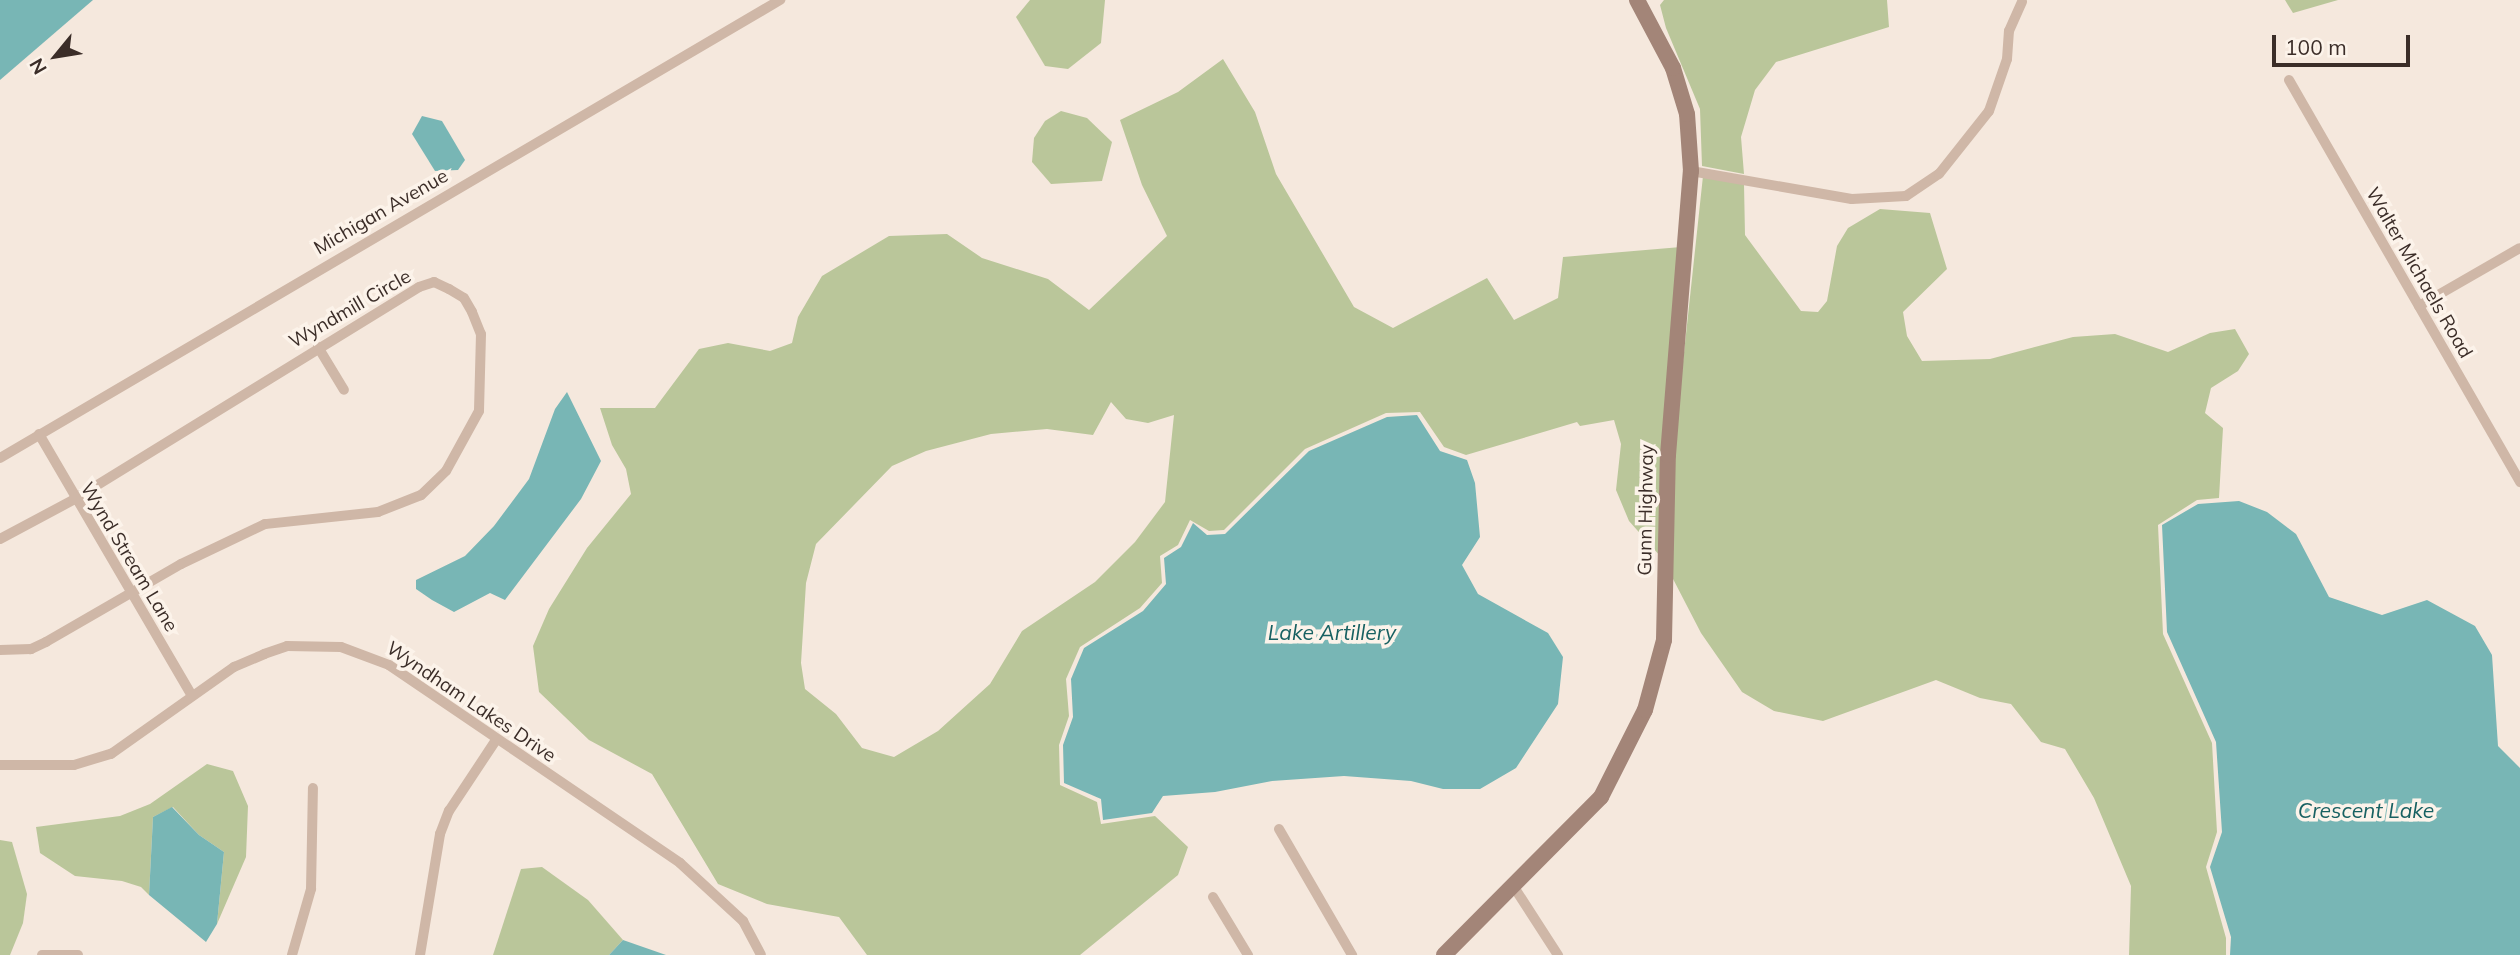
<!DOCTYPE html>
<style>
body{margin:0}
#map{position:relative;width:2520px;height:955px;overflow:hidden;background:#f5e8dd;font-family:Mulish,sans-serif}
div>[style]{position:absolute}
.green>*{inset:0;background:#bac69a}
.water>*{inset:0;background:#78b6b5}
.minor>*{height:10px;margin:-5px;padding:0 5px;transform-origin:5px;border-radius:5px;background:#cfb7a7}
.secondary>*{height:16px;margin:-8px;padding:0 8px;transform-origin:8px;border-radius:8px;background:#a38578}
span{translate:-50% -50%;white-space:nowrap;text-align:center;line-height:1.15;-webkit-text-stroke:7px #fcf3ea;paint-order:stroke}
.street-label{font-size:19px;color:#3b2d28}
.water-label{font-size:21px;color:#186162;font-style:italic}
.north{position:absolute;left:21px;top:21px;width:70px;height:70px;-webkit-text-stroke:5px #fcf3ea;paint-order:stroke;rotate:240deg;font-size:19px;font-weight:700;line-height:28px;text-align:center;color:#3b2d28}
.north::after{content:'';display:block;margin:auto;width:24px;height:32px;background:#3b2d28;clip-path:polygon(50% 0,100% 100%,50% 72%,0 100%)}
.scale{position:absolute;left:2272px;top:35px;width:138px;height:32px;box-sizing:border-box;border:4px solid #3b2d28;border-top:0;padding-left:9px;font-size:21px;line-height:24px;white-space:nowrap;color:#3b2d28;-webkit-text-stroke:5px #fcf3ea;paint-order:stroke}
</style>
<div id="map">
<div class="green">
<i style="clip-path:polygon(1030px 0,1105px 0,1101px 43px,1068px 69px,1045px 66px,1016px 17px)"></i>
<i style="clip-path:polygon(1664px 0,1887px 0,1889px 27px,1776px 62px,1755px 90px,1741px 137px,1744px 174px,1702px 166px,1700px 109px,1666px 28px,1660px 5px)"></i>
<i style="clip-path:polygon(2285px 0,2338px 0,2293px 13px)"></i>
<i style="clip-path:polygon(evenodd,1223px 59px,1255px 112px,1276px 174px,1354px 307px,1393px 328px,1487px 278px,1514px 320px,1558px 298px,1563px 257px,1681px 247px,1661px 557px,1629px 521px,1616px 490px,1621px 444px,1614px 420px,1580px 426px,1577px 422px,1466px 455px,1444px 447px,1420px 412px,1386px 413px,1305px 449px,1224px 530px,1209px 531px,1190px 520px,1178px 545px,1160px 556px,1162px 583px,1140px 608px,1080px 647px,1066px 679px,1069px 716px,1059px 745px,1060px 785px,1097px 802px,1101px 824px,1155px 816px,1188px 847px,1178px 875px,1080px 955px,867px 955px,839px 917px,767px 904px,718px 884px,652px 774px,589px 740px,539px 692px,533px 646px,549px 609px,587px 548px,631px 494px,626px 469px,612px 445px,600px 408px,655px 408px,699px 349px,728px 343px,770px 351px,792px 343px,798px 317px,822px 276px,889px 236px,947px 234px,982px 258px,1048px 279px,1089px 310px,1167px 236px,1142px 185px,1120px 120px,1178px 92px,1223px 59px,1111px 402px,1126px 419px,1148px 423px,1174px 415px,1165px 502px,1135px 542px,1095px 582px,1022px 631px,990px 684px,938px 731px,894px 757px,862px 748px,836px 714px,805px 689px,801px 663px,806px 583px,816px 544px,892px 466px,926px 451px,991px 434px,1047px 429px,1093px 435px,1111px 402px)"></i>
<i style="clip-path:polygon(1061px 111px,1087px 118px,1112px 142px,1102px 181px,1051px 184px,1032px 162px,1034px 138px,1045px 121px)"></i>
<i style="clip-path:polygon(1703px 176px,1744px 184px,1745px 235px,1801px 311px,1818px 312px,1827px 301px,1837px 246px,1848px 228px,1880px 209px,1930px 213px,1947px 269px,1903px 312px,1907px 336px,1922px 361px,1990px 359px,2073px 337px,2115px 334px,2168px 352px,2210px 333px,2235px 329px,2249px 354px,2238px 371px,2211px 388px,2205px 413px,2223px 428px,2219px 498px,2197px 500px,2158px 525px,2163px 634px,2212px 743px,2217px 832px,2206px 867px,2226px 938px,2226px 955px,2129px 955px,2131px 886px,2094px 798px,2065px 749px,2041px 742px,2011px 704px,1980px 698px,1936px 680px,1823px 721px,1774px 711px,1742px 692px,1701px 633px,1671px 575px,1673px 455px)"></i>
<i style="clip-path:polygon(207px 764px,233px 771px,248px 806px,246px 857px,217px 924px,224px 852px,199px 835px,173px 807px,153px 817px,149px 895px,141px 887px,122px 881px,75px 876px,40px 853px,36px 827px,120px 816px,150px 804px)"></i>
<i style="clip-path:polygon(0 840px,12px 842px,27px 894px,23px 923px,10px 955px,0 955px)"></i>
<i style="clip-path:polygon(542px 867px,588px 900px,623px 940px,609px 955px,493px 955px,521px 869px)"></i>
</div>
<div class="water">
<i style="clip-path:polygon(0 0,93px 0,0 80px)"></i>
<i style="clip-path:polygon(422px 116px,442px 121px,465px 160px,458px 170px,435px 171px,412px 134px)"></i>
<i style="clip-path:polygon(567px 392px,601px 461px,581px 499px,505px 600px,490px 593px,454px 612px,432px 600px,416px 589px,416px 580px,465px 556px,494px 526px,529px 479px,555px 409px)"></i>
<i style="clip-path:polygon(1417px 415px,1440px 451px,1467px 460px,1475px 483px,1480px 537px,1462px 565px,1478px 594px,1548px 633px,1563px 657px,1558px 704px,1516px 768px,1480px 789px,1443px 789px,1411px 781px,1344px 776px,1272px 781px,1215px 792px,1163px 796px,1152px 813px,1103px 820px,1101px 799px,1064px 783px,1063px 745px,1073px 717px,1071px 679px,1084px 648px,1143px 611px,1166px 584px,1164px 558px,1181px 547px,1193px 523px,1207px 535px,1225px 534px,1309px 451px,1387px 417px)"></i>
<i style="clip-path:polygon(2239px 501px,2267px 512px,2296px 534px,2329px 597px,2382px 615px,2427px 600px,2475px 626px,2492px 655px,2498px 746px,2520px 768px,2520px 955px,2230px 955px,2231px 937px,2210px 867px,2222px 832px,2216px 742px,2167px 632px,2162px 525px,2198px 504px)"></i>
<i style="clip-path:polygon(172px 807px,199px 835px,224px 852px,217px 924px,206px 942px,149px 895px,153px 817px)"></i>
<i style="clip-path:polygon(623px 940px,666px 955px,609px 955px)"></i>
</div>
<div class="minor">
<i style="left:2289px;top:80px;width:464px;rotate:60.1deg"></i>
<i style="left:1691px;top:171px;width:163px;rotate:9.9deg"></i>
<i style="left:1852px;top:199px;width:54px;rotate:-3.2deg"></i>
<i style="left:1906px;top:196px;width:40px;rotate:-34deg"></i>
<i style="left:1939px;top:174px;width:80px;rotate:-51.6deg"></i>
<i style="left:1989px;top:111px;width:55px;rotate:-70.9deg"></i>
<i style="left:2007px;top:59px;width:28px;rotate:-86deg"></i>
<i style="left:2009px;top:31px;width:32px;rotate:-66deg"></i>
<i style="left:2419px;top:306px;width:116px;rotate:-29.9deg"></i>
<i style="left:318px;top:347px;width:50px;rotate:58.8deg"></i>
<i style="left:39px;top:434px;width:303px;rotate:59.7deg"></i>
<i style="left:0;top:458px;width:905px;rotate:-30.42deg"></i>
<i style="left:0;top:539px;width:83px;rotate:-28.1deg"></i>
<i style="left:73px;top:500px;width:406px;rotate:-31.6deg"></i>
<i style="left:419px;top:287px;width:16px;rotate:-18deg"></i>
<i style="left:434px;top:282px;width:17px;rotate:25deg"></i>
<i style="left:449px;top:289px;width:17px;rotate:31deg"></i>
<i style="left:464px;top:298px;width:16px;rotate:60deg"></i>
<i style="left:472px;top:312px;width:24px;rotate:68deg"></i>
<i style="left:481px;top:334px;width:77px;rotate:91.5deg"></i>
<i style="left:479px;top:411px;width:68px;rotate:118.8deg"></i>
<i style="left:446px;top:471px;width:35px;rotate:136deg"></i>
<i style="left:421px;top:495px;width:46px;rotate:158.4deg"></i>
<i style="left:378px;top:512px;width:114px;rotate:173.9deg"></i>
<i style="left:265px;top:524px;width:93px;rotate:154.5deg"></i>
<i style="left:181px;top:564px;width:156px;rotate:150deg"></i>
<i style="left:46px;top:642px;width:17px;rotate:155deg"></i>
<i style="left:31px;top:649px;width:31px;rotate:178deg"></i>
<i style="left:0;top:765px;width:74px"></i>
<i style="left:74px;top:765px;width:39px;rotate:-17deg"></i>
<i style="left:111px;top:754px;width:151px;rotate:-35.3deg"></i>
<i style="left:234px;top:667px;width:33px;rotate:-23deg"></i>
<i style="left:264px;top:654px;width:24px;rotate:-19deg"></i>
<i style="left:287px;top:646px;width:54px;rotate:1.1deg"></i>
<i style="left:341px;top:647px;width:51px;rotate:20.6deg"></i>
<i style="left:389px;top:665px;width:352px;rotate:34.2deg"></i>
<i style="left:680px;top:863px;width:86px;rotate:42.6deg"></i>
<i style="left:743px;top:921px;width:38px;rotate:62deg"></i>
<i style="left:1279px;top:829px;width:146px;rotate:59.9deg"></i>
<i style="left:1512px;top:884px;width:85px;rotate:57.1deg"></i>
<i style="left:1213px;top:897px;width:68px;rotate:58.9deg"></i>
<i style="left:42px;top:955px;width:36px"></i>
<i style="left:292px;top:955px;width:69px;rotate:-73.9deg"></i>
<i style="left:311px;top:889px;width:101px;rotate:-88.9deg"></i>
<i style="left:420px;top:955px;width:123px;rotate:-80.6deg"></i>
<i style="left:440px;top:834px;width:25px;rotate:-69deg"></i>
<i style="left:449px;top:811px;width:85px;rotate:-56.5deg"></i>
</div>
<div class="secondary">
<i style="left:1444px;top:955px;width:223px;rotate:-45.2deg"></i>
<i style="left:1601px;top:797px;width:97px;rotate:-63.2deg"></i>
<i style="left:1645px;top:710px;width:73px;rotate:-74.8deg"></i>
<i style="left:1664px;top:640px;width:185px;rotate:-88.8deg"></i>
<i style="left:1668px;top:455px;width:285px;rotate:-85.4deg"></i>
<i style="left:1691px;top:171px;width:57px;rotate:-94deg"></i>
<i style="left:1687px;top:114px;width:48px;rotate:-106.9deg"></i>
<i style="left:1673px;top:68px;width:77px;rotate:-117.9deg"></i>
</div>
<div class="street-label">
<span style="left:381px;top:212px;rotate:-30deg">Michigan Avenue</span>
<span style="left:2419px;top:273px;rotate:60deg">Walter Michaels Road</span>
<span style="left:350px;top:309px;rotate:-30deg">Wyndmill Circle</span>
<span style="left:1646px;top:510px;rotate:-89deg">Gunn Highway</span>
<span style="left:129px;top:557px;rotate:59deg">Wynd Stream Lane</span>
<span style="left:471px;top:702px;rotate:34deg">Wyndham Lakes Drive</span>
</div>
<div class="water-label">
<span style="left:1332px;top:632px">Lake Artillery</span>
<span style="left:2366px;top:810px">Crescent Lake</span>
</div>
<div class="north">N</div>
<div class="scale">100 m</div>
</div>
